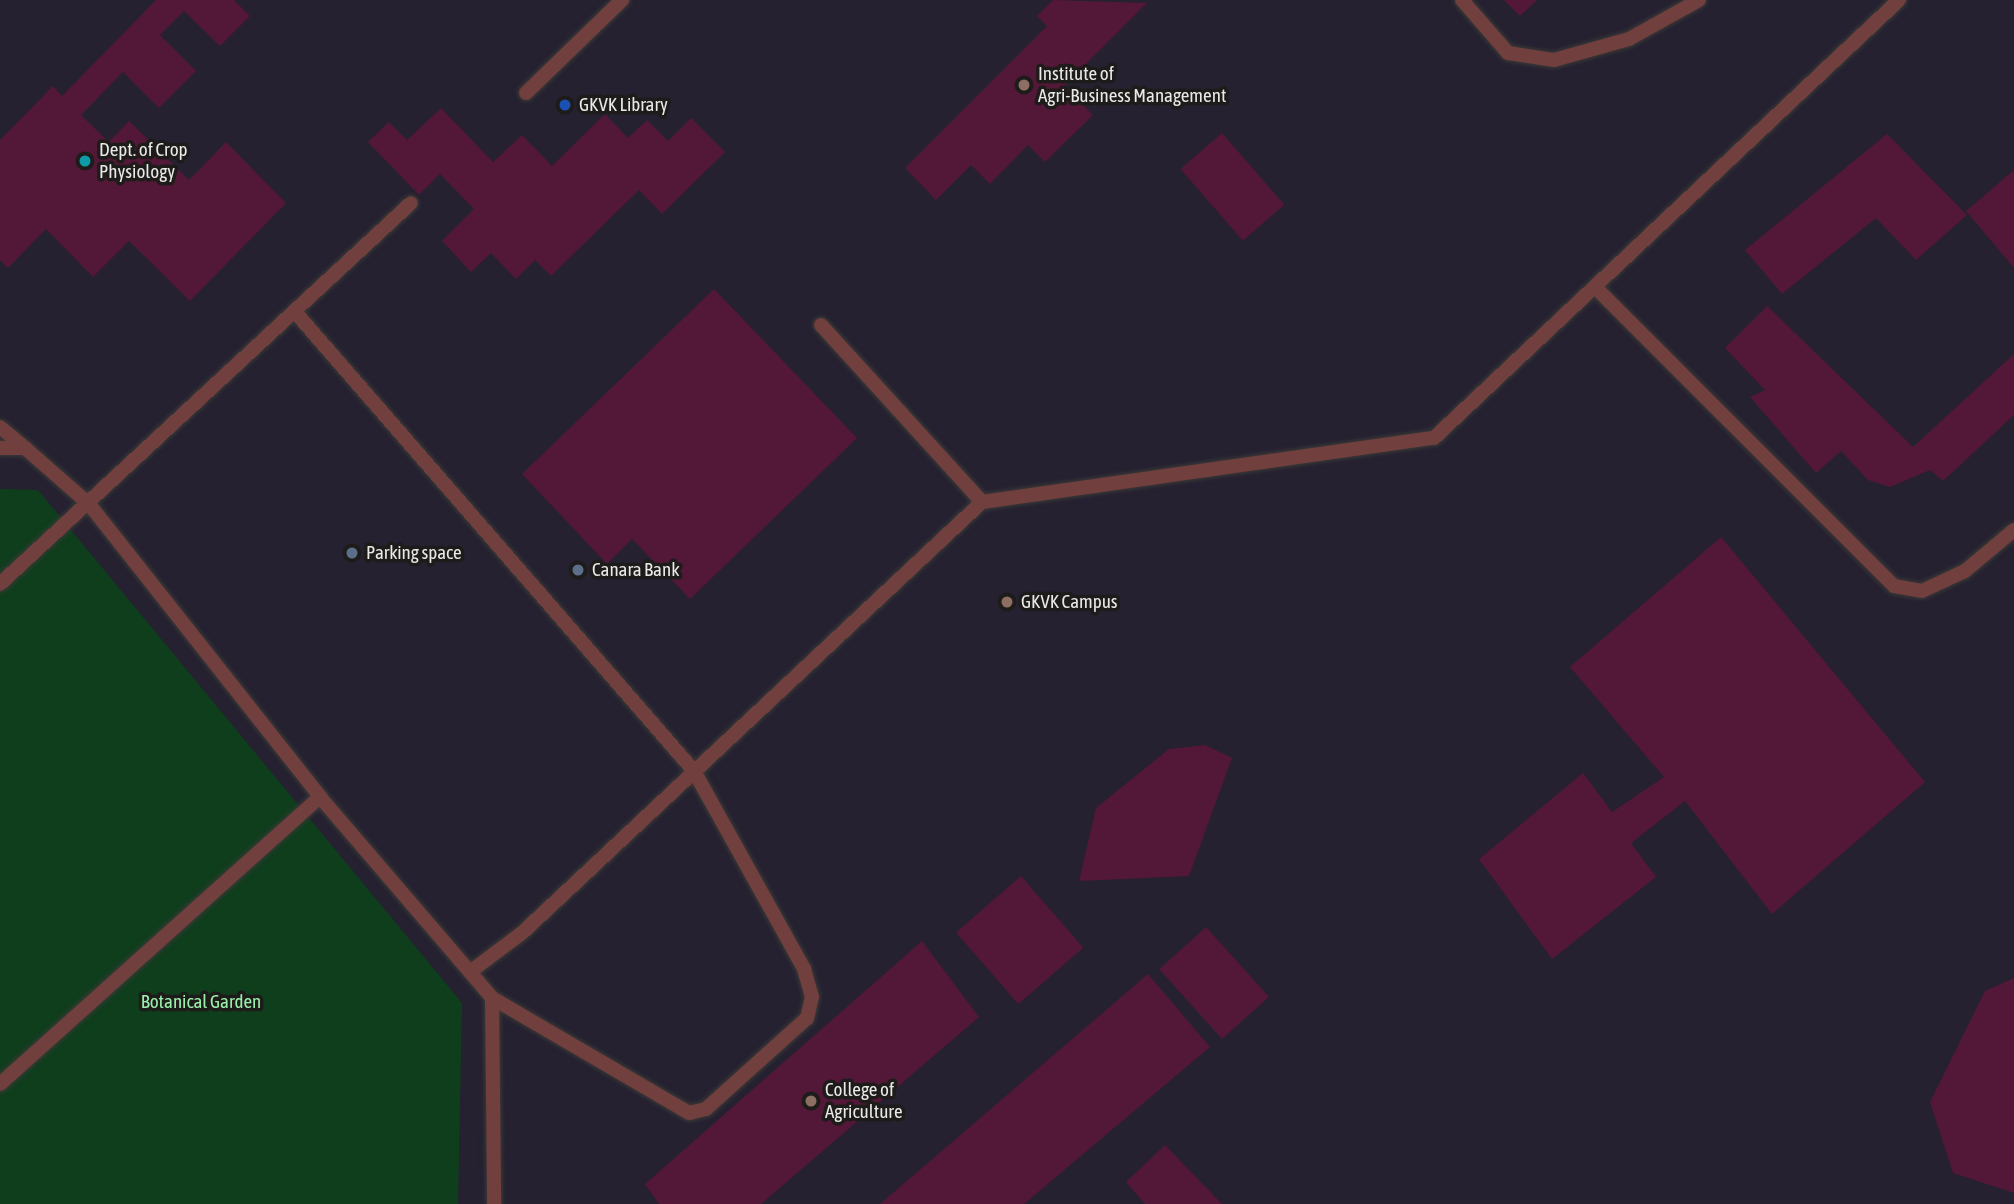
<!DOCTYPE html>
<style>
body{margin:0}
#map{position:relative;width:2014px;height:1204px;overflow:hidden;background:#1e1c1a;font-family:"Asap Condensed",sans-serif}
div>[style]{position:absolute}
.education>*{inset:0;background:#252131;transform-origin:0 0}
.green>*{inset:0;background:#0f3e1d}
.building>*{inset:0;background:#531737;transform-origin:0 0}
.roads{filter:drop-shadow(0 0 2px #3b3937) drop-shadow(0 0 2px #3b3937)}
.service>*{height:14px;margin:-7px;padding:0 7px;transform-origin:7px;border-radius:7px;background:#713f3d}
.dots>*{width:19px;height:19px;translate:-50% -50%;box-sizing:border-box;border:4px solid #1e1c1a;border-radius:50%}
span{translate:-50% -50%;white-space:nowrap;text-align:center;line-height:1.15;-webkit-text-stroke:7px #1e1c1a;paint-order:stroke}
.poi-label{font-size:19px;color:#eae9e7}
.left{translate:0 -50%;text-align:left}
.park-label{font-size:19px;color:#9af0ab}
</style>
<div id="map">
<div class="education">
<i style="left:0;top:0;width:2014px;height:1204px"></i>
</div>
<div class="green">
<i style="clip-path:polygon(0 489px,38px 490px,462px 1003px,458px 1204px,0 1204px)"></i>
</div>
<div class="building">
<i style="clip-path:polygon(156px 0,234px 0,250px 16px,220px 46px,184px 11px,160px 35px,196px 71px,159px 108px,123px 72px,81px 115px,109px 142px,129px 121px,189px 180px,226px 142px,286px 203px,190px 301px,129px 241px,93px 277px,46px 229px,8px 268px,0 260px,0 140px,53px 86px,62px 96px)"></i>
<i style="clip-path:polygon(1053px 0,1147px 3px,1064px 86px,1093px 115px,1045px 162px,1028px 145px,990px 184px,971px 165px,936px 200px,905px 168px,1047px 26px,1037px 16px)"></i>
<i style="clip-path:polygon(1504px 0,1537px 0,1520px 16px)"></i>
<i style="clip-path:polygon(441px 108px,493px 162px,522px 135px,552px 166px,605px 114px,628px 138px,647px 120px,668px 141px,691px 118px,725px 152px,662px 214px,639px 190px,551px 276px,535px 260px,516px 279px,491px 253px,471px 272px,442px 241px,474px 209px,440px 174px,419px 195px,368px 142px,389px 122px,407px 140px)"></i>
<i style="left:1222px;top:133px;width:95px;height:55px;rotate:49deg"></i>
<i style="clip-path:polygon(1887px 134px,1967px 215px,1916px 260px,1876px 218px,1782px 294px,1745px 250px)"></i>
<i style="clip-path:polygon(2014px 170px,2014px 268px,1966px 211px)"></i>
<i style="clip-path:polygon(714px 289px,857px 438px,690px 599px,632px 539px,607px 564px,522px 474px)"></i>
<i style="clip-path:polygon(1767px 306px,1913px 447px,2014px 354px,2014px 415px,1943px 481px,1930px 470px,1890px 487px,1868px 480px,1841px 451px,1816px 473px,1750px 397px,1765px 390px,1725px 348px)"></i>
<i style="clip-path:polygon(1721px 537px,1925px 782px,1772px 914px,1685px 801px,1631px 843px,1656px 877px,1552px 959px,1479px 859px,1583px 773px,1612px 812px,1664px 777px,1570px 667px)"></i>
<i style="clip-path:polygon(1205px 745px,1232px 758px,1189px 876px,1079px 881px,1096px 808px,1169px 749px)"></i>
<i style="left:1021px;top:876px;width:95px;height:86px;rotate:49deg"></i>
<i style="left:1206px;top:927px;width:94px;height:63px;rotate:48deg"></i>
<i style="clip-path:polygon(922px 941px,979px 1017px,761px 1204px,659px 1204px,645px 1184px)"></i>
<i style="clip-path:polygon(1148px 974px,1210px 1047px,1024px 1204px,880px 1204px)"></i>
<i style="clip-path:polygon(2014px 978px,2014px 1193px,1953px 1173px,1930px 1102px,1985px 991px)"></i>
<i style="clip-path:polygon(1165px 1145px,1222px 1204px,1145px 1204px,1126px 1182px)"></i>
</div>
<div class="roads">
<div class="service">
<i style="left:1462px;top:0;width:70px;rotate:49deg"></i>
<i style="left:1508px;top:53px;width:47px;rotate:8.7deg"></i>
<i style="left:1554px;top:60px;width:78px;rotate:-15.6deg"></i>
<i style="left:1629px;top:39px;width:80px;rotate:-29.1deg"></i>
<i style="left:526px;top:93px;width:134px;rotate:-44.1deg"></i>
<i style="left:1595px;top:287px;width:423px;rotate:45deg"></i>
<i style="left:1894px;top:586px;width:28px;rotate:10deg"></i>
<i style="left:1922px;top:591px;width:47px;rotate:-24.9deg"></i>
<i style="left:1965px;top:571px;width:64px;rotate:-39.9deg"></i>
<i style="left:296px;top:313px;width:607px;rotate:49.01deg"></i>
<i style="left:694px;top:771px;width:227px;rotate:60.9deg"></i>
<i style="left:804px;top:969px;width:29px;rotate:74deg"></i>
<i style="left:812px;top:997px;width:22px;rotate:103deg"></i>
<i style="left:807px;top:1018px;width:136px;rotate:138deg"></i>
<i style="left:706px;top:1109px;width:17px;rotate:167deg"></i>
<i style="left:689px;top:1113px;width:228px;rotate:-149.7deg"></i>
<i style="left:821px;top:325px;width:239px;rotate:47.7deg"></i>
<i style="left:0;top:427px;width:33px;rotate:40deg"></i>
<i style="left:0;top:448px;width:25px"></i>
<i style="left:25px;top:448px;width:85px;rotate:41.2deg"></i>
<i style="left:89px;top:504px;width:373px;rotate:51.7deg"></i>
<i style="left:320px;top:797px;width:265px;rotate:49.4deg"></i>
<i style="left:492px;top:998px;width:206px;rotate:89.4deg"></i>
<i style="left:0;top:584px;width:560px;rotate:-42.83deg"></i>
<i style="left:470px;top:972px;width:65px;rotate:-36.9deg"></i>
<i style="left:522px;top:933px;width:630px;rotate:-43.14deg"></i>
<i style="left:982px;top:502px;width:457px;rotate:-8.1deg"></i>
<i style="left:1434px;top:438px;width:639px;rotate:-43.29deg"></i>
<i style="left:0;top:1084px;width:430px;rotate:-41.9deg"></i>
</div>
</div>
<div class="dots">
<i style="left:1024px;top:85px;background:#8d6e63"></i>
<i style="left:565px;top:105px;background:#1a4fb4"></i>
<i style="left:85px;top:161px;background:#0f9aa8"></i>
<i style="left:352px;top:553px;background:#5c6f8a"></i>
<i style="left:578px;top:570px;background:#5c6f8a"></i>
<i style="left:1007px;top:602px;background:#8d6e63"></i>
<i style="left:811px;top:1101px;background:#8d6e63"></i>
</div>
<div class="poi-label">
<span class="left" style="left:1038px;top:85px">Institute of<br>Agri-Business Management</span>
<span class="left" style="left:579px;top:105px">GKVK Library</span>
<span class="left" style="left:99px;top:161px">Dept. of Crop<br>Physiology</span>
<span class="left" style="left:366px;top:553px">Parking space</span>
<span class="left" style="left:592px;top:570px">Canara Bank</span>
<span class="left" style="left:1021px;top:602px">GKVK Campus</span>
<span class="left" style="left:825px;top:1101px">College of<br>Agriculture</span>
</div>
<div class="park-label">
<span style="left:201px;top:1002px">Botanical Garden</span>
</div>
</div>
